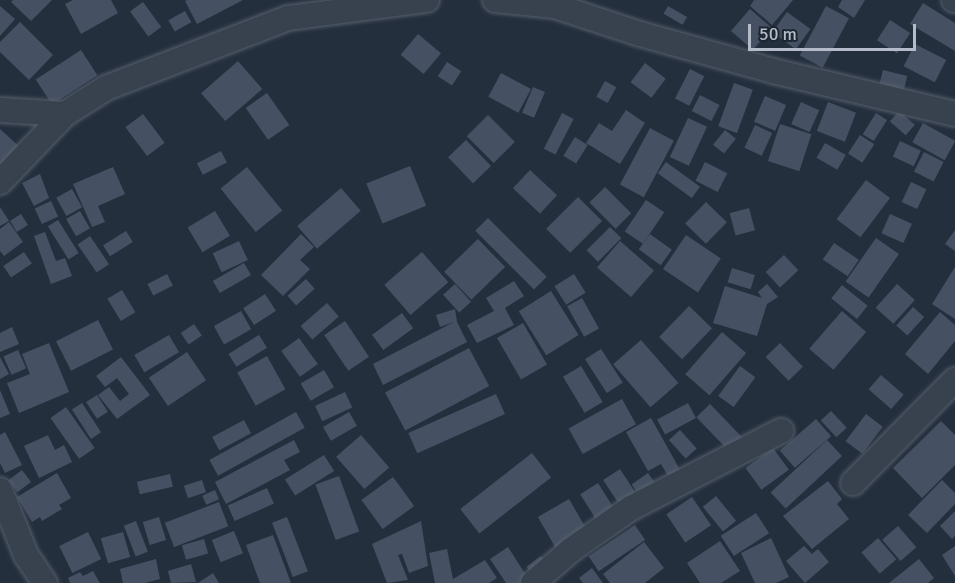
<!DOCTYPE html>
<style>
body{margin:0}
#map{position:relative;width:955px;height:583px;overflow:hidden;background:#242f3e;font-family:Signika,sans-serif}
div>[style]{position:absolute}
.building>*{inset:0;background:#455162;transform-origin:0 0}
.roads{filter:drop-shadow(0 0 2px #565f6c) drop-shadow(0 0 2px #565f6c)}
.minor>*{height:24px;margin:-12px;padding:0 12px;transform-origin:12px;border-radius:12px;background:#38414e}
span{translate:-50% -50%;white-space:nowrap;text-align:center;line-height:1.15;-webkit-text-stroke:6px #1d2633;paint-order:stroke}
.scale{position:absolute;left:748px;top:24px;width:168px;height:27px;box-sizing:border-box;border:3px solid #b4bcc9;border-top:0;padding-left:8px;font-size:18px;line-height:21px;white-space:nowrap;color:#b4bcc9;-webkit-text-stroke:4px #1d2633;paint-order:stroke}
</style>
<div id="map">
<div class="building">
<i style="clip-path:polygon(13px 0,52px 0,31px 21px,11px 2px)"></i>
<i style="clip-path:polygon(73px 0,111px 0,118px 13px,81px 34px,65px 4px)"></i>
<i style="clip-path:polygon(187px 0,243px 0,197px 24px,185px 1px)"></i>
<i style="clip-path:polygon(754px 0,793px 0,772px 25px,750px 6px)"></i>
<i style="clip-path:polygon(842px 0,865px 0,854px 18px,838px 7px)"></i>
<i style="left:143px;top:2px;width:31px;height:16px;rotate:54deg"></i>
<i style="clip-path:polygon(923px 3px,955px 23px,955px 51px,910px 24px)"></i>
<i style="clip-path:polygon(0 6px,15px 19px,0 36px)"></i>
<i style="left:668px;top:6px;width:22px;height:9px;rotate:30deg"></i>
<i style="left:826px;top:6px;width:26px;height:56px;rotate:28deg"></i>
<i style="left:750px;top:9px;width:29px;height:29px;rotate:41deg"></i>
<i style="left:185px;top:11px;width:13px;height:19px;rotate:61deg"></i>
<i style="left:787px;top:12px;width:29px;height:25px;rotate:36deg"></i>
<i style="left:890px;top:20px;width:24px;height:24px;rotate:33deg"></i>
<i style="clip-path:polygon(20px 22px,53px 55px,29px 80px,0 52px,0 42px)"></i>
<i style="left:418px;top:34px;width:30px;height:27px;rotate:40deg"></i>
<i style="left:915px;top:44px;width:35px;height:25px;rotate:27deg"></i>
<i style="left:81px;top:50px;width:30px;height:54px;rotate:57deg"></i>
<i style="left:238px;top:61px;width:37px;height:49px;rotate:49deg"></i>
<i style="left:447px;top:62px;width:17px;height:17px;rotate:33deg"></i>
<i style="left:645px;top:63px;width:26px;height:24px;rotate:37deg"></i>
<i style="left:690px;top:69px;width:16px;height:33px;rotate:27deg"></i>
<i style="left:883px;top:70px;width:25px;height:14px;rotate:14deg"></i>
<i style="left:501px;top:73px;width:34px;height:27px;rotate:28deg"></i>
<i style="left:605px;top:81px;width:13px;height:18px;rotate:29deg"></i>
<i style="left:734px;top:83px;width:20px;height:46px;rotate:20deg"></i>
<i style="left:533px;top:87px;width:13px;height:28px;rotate:23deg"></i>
<i style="left:267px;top:93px;width:39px;height:26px;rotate:55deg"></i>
<i style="left:700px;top:95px;width:22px;height:18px;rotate:27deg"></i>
<i style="left:765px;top:96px;width:23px;height:28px;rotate:23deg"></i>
<i style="left:801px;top:102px;width:20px;height:24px;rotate:24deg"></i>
<i style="left:828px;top:102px;width:30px;height:31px;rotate:21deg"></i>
<i style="clip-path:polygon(626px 110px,645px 123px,620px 164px,586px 143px,599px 123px,612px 131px)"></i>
<i style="left:899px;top:111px;width:21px;height:14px;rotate:41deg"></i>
<i style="left:562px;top:113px;width:13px;height:40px;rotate:27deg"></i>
<i style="left:876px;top:113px;width:13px;height:25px;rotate:32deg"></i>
<i style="left:143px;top:114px;width:36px;height:22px;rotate:53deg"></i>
<i style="left:488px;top:115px;width:38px;height:30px;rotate:45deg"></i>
<i style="left:688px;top:118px;width:21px;height:43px;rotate:25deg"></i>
<i style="left:923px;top:123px;width:37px;height:22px;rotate:29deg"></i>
<i style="left:780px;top:124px;width:33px;height:39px;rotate:18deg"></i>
<i style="left:755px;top:125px;width:19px;height:25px;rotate:25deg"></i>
<i style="left:650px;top:128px;width:27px;height:64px;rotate:28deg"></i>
<i style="clip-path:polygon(0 129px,22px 149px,0 166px)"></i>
<i style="left:725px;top:130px;width:14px;height:19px;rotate:39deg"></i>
<i style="left:860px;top:135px;width:17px;height:22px;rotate:33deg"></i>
<i style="left:575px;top:137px;width:15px;height:22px;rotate:32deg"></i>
<i style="left:466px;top:140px;width:36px;height:25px;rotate:46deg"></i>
<i style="left:900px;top:141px;width:23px;height:17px;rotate:25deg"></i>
<i style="left:825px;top:143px;width:24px;height:17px;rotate:30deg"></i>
<i style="left:221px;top:151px;width:13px;height:27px;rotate:63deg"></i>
<i style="left:924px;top:152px;width:22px;height:22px;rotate:27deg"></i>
<i style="left:666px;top:162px;width:42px;height:14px;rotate:36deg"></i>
<i style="left:705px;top:162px;width:25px;height:21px;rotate:27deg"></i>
<i style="left:410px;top:166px;width:43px;height:47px;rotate:68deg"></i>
<i style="clip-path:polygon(113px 167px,125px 194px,98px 206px,105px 222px,92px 227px,73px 184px)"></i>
<i style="left:247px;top:167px;width:56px;height:34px;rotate:51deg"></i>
<i style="left:530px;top:170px;width:37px;height:25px;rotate:43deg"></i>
<i style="clip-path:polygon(40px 174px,49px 198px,34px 206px,22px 183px)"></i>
<i style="left:866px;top:180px;width:30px;height:49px;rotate:37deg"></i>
<i style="left:911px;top:182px;width:17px;height:22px;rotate:25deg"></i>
<i style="left:605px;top:187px;width:37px;height:22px;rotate:45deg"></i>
<i style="left:341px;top:188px;width:30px;height:58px;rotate:49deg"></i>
<i style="left:72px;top:189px;width:21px;height:18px;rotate:61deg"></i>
<i style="left:578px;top:197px;width:34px;height:45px;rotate:45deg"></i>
<i style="left:646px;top:200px;width:22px;height:38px;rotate:34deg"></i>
<i style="left:51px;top:201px;width:17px;height:18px;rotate:65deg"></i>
<i style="left:706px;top:202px;width:29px;height:30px;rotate:44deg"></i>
<i style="clip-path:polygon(0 207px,9px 221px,0 226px)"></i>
<i style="left:749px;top:208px;width:23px;height:20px;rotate:75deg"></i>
<i style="left:80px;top:211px;width:20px;height:16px;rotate:60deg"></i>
<i style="left:215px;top:211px;width:29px;height:32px;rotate:59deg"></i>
<i style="left:21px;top:214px;width:13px;height:13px;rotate:58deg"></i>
<i style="left:890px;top:214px;width:24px;height:21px;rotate:24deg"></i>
<i style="left:488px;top:218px;width:83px;height:18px;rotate:45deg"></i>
<i style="left:58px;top:220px;width:39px;height:12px;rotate:58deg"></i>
<i style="clip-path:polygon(9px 222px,23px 242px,4px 256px,0 251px,0 229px)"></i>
<i style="left:610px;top:227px;width:16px;height:33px;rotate:45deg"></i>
<i style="clip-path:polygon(955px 230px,955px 251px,945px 244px)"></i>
<i style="left:126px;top:231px;width:13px;height:27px;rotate:58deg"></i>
<i style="clip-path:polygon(45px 232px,56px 261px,65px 258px,72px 276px,51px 284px,34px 236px)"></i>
<i style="clip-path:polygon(301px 234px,314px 247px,300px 260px,310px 269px,283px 296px,261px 275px)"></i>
<i style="left:650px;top:234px;width:27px;height:19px;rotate:36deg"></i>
<i style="left:686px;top:235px;width:42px;height:41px;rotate:34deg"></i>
<i style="left:90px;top:236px;width:34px;height:15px;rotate:56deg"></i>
<i style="left:876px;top:238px;width:28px;height:53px;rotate:35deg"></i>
<i style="left:478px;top:239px;width:39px;height:47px;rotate:46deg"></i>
<i style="left:239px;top:241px;width:21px;height:29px;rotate:65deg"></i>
<i style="left:620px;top:241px;width:45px;height:35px;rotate:41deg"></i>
<i style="left:834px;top:243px;width:30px;height:20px;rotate:34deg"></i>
<i style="left:24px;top:252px;width:14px;height:25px;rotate:56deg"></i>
<i style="left:422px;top:252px;width:40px;height:50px;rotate:49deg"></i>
<i style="left:784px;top:255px;width:21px;height:25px;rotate:47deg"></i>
<i style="left:244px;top:263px;width:14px;height:36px;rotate:60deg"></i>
<i style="clip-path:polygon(955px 267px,955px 319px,932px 304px)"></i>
<i style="left:732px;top:268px;width:24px;height:15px;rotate:17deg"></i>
<i style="left:167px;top:274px;width:13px;height:22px;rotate:63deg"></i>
<i style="left:574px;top:274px;width:22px;height:23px;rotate:58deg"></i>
<i style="left:306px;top:279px;width:13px;height:25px;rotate:48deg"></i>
<i style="clip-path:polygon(514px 281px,524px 296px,505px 308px,514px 325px,477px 343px,467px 325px,494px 311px,486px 298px)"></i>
<i style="left:455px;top:284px;width:24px;height:16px;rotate:48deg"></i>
<i style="clip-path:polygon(767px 284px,778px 297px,767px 304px,757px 336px,713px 323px,725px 286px,762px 298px,758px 292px)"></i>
<i style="left:897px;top:284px;width:24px;height:32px;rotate:42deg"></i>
<i style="left:842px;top:285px;width:33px;height:17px;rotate:39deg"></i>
<i style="left:122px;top:290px;width:26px;height:17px;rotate:59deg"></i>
<i style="left:551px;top:291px;width:52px;height:38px;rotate:58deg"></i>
<i style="left:265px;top:294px;width:20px;height:26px;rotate:57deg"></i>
<i style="left:582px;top:298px;width:35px;height:17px;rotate:61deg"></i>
<i style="left:327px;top:303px;width:18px;height:35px;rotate:49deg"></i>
<i style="left:689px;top:306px;width:32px;height:43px;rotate:44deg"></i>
<i style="left:913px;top:307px;width:15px;height:25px;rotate:42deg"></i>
<i style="clip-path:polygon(455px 309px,457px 322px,467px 342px,383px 385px,373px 364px,454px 322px,440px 327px,436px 315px)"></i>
<i style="left:241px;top:311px;width:21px;height:31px;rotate:61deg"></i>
<i style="left:842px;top:311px;width:32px;height:50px;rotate:41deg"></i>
<i style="clip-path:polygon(940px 312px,955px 325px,955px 341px,928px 374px,905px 354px)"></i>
<i style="left:402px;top:313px;width:19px;height:37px;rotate:54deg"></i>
<i style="left:98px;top:320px;width:33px;height:47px;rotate:63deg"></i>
<i style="left:345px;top:321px;width:43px;height:25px;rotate:56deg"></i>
<i style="left:523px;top:323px;width:48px;height:30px;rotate:60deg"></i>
<i style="left:194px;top:324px;width:14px;height:16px;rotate:56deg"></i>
<i style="clip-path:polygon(12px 327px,19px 344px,0 352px,0 333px)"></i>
<i style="left:722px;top:332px;width:32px;height:56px;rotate:41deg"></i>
<i style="left:169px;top:335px;width:20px;height:40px;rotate:60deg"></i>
<i style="left:259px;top:335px;width:15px;height:36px;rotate:58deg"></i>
<i style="left:299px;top:338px;width:32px;height:22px;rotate:54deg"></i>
<i style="left:641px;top:340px;width:57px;height:37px;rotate:49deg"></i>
<i style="clip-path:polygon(49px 343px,69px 392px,19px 413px,7px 383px,30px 374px,22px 354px)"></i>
<i style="left:780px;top:343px;width:33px;height:20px;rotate:46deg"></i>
<i style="left:469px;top:348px;width:43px;height:95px;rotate:62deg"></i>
<i style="left:601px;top:349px;width:40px;height:19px;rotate:57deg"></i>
<i style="left:18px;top:350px;width:20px;height:16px;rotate:66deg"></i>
<i style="left:187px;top:352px;width:34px;height:46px;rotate:56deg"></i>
<i style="left:267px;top:356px;width:38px;height:34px;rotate:61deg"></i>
<i style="clip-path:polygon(0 357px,9px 374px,0 379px)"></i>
<i style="clip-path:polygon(121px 357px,150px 395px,117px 419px,98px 395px,109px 387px,120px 401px,129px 394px,117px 378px,105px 387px,96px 376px)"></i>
<i style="left:581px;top:366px;width:42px;height:21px;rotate:59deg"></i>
<i style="left:740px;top:366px;width:19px;height:37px;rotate:36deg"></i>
<i style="left:324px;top:370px;width:20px;height:27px;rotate:60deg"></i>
<i style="left:881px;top:375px;width:30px;height:19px;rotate:41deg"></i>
<i style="clip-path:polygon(0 390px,10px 414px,0 418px)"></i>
<i style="left:345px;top:392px;width:17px;height:33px;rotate:65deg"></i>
<i style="left:496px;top:394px;width:22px;height:96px;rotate:66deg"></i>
<i style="left:97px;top:395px;width:20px;height:13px;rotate:57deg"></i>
<i style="left:622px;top:399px;width:29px;height:61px;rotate:61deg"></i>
<i style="left:82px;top:403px;width:35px;height:12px;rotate:57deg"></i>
<i style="left:688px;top:403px;width:17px;height:35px;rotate:62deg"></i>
<i style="left:710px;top:404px;width:49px;height:19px;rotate:46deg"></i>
<i style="left:66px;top:407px;width:50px;height:19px;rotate:55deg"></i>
<i style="left:831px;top:411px;width:23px;height:14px;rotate:47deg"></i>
<i style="left:296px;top:412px;width:18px;height:99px;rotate:61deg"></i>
<i style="left:349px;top:412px;width:16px;height:30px;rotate:60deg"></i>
<i style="left:866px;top:414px;width:21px;height:34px;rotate:37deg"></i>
<i style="clip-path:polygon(651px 418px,684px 477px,672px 483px,661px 464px,648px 471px,626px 432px)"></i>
<i style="left:816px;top:419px;width:23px;height:48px;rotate:49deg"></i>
<i style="left:244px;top:420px;width:15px;height:36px;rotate:62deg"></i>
<i style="clip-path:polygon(941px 421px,955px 435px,955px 465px,922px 498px,893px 468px)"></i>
<i style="left:680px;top:430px;width:25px;height:15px;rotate:48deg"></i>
<i style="clip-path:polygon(5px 432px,22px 465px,5px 473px,0 463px,0 435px)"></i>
<i style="clip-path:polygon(48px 435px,55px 450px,64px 445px,72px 462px,39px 478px,24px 446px)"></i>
<i style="left:361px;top:435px;width:43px;height:33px;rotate:49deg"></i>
<i style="clip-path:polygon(294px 440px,300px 452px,284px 460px,290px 470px,226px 504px,215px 482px)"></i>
<i style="left:827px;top:440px;width:22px;height:77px;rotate:47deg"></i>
<i style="left:773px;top:448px;width:27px;height:34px;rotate:54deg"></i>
<i style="left:532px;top:453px;width:31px;height:91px;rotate:52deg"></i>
<i style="left:324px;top:455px;width:19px;height:46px;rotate:58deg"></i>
<i style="left:620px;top:469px;width:38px;height:20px;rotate:57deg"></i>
<i style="left:22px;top:470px;width:15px;height:17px;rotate:53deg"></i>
<i style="clip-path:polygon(57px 473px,71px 498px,59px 505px,62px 509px,42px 521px,40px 517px,32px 522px,17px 497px)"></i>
<i style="left:648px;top:473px;width:16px;height:20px;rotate:55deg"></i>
<i style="left:170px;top:474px;width:13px;height:34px;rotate:77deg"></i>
<i style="left:339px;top:476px;width:59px;height:25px;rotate:70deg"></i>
<i style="left:393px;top:477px;width:36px;height:39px;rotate:54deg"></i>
<i style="left:202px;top:480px;width:13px;height:19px;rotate:72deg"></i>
<i style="clip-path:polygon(942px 480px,955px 493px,955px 504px,927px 533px,908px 515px)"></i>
<i style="clip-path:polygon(828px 481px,842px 499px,837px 504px,849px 519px,812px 549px,783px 516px)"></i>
<i style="left:598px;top:483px;width:39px;height:21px;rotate:58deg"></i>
<i style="left:267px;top:488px;width:17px;height:43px;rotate:66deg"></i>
<i style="left:215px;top:490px;width:10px;height:14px;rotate:66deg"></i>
<i style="left:716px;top:496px;width:32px;height:17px;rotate:51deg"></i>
<i style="left:692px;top:497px;width:34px;height:31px;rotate:56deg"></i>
<i style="left:569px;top:499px;width:39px;height:36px;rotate:60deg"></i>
<i style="left:219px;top:502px;width:26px;height:58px;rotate:69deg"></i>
<i style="clip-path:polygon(955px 511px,955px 536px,952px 539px,940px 526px)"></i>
<i style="left:756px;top:513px;width:24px;height:42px;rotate:57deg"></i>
<i style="left:159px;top:517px;width:24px;height:17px;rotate:73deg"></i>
<i style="left:287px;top:517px;width:58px;height:16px;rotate:69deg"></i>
<i style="left:136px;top:521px;width:33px;height:13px;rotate:69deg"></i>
<i style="clip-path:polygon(421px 521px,428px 566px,409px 573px,402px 554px,398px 555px,408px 580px,387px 583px,372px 544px)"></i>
<i style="left:635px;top:525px;width:18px;height:56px;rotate:56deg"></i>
<i style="left:898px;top:526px;width:28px;height:21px;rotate:49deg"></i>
<i style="left:234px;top:531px;width:24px;height:24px;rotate:68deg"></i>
<i style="left:88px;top:532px;width:30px;height:32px;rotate:64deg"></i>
<i style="left:123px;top:532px;width:26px;height:23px;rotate:74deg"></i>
<i style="clip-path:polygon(273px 535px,291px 583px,260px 583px,246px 545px)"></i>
<i style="clip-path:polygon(771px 538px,789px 577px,776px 583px,755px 583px,741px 553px)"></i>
<i style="left:878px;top:538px;width:28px;height:22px;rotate:49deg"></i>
<i style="left:204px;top:539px;width:15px;height:23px;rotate:74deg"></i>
<i style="clip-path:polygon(720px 541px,740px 571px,721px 583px,700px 583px,687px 563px)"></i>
<i style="clip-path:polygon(644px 542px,664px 568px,645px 583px,610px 583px,603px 574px)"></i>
<i style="clip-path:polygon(804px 546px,812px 554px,818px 549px,829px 562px,805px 583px,786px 561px)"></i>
<i style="clip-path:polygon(955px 546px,955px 576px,942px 555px)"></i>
<i style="clip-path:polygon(508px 547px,531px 583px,506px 583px,490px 559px)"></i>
<i style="clip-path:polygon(447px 549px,453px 579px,485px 560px,497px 578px,489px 583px,435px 583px,429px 553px)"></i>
<i style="left:541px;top:556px;width:15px;height:18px;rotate:53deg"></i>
<i style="clip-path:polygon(156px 559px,160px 579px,145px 583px,123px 583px,120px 569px)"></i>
<i style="clip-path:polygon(919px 559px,934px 578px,928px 583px,889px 583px)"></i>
<i style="clip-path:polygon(191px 564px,196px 582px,171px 583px,168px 571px)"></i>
<i style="clip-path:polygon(592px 568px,603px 583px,583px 583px,579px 578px)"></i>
<i style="clip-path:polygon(93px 571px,100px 583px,70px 583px,68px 578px,80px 572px,83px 576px)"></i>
<i style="clip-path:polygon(213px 573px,219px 583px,198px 583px)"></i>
</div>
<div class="roads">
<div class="minor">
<i style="left:495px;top:0;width:60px;rotate:5.7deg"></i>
<i style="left:555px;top:6px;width:89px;rotate:18.2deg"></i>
<i style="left:640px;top:34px;width:138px;rotate:15.5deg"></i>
<i style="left:773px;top:71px;width:187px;rotate:13.3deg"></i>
<i style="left:954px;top:0;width:1px"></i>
<i style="left:0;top:110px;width:65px;rotate:3.5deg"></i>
<i style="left:65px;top:114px;width:49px;rotate:-32.4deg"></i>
<i style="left:106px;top:88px;width:195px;rotate:-21deg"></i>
<i style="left:288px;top:18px;width:140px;rotate:-7.4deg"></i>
<i style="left:0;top:182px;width:94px;rotate:-46.3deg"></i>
<i style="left:853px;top:483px;width:145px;rotate:-45.3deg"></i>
<i style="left:0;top:490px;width:70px;rotate:68.2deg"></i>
<i style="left:26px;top:555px;width:34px;rotate:56deg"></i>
<i style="left:533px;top:583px;width:50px;rotate:-41deg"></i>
<i style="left:571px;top:550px;width:73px;rotate:-35deg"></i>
<i style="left:631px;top:508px;width:169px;rotate:-27.2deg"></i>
</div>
</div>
<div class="scale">50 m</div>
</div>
